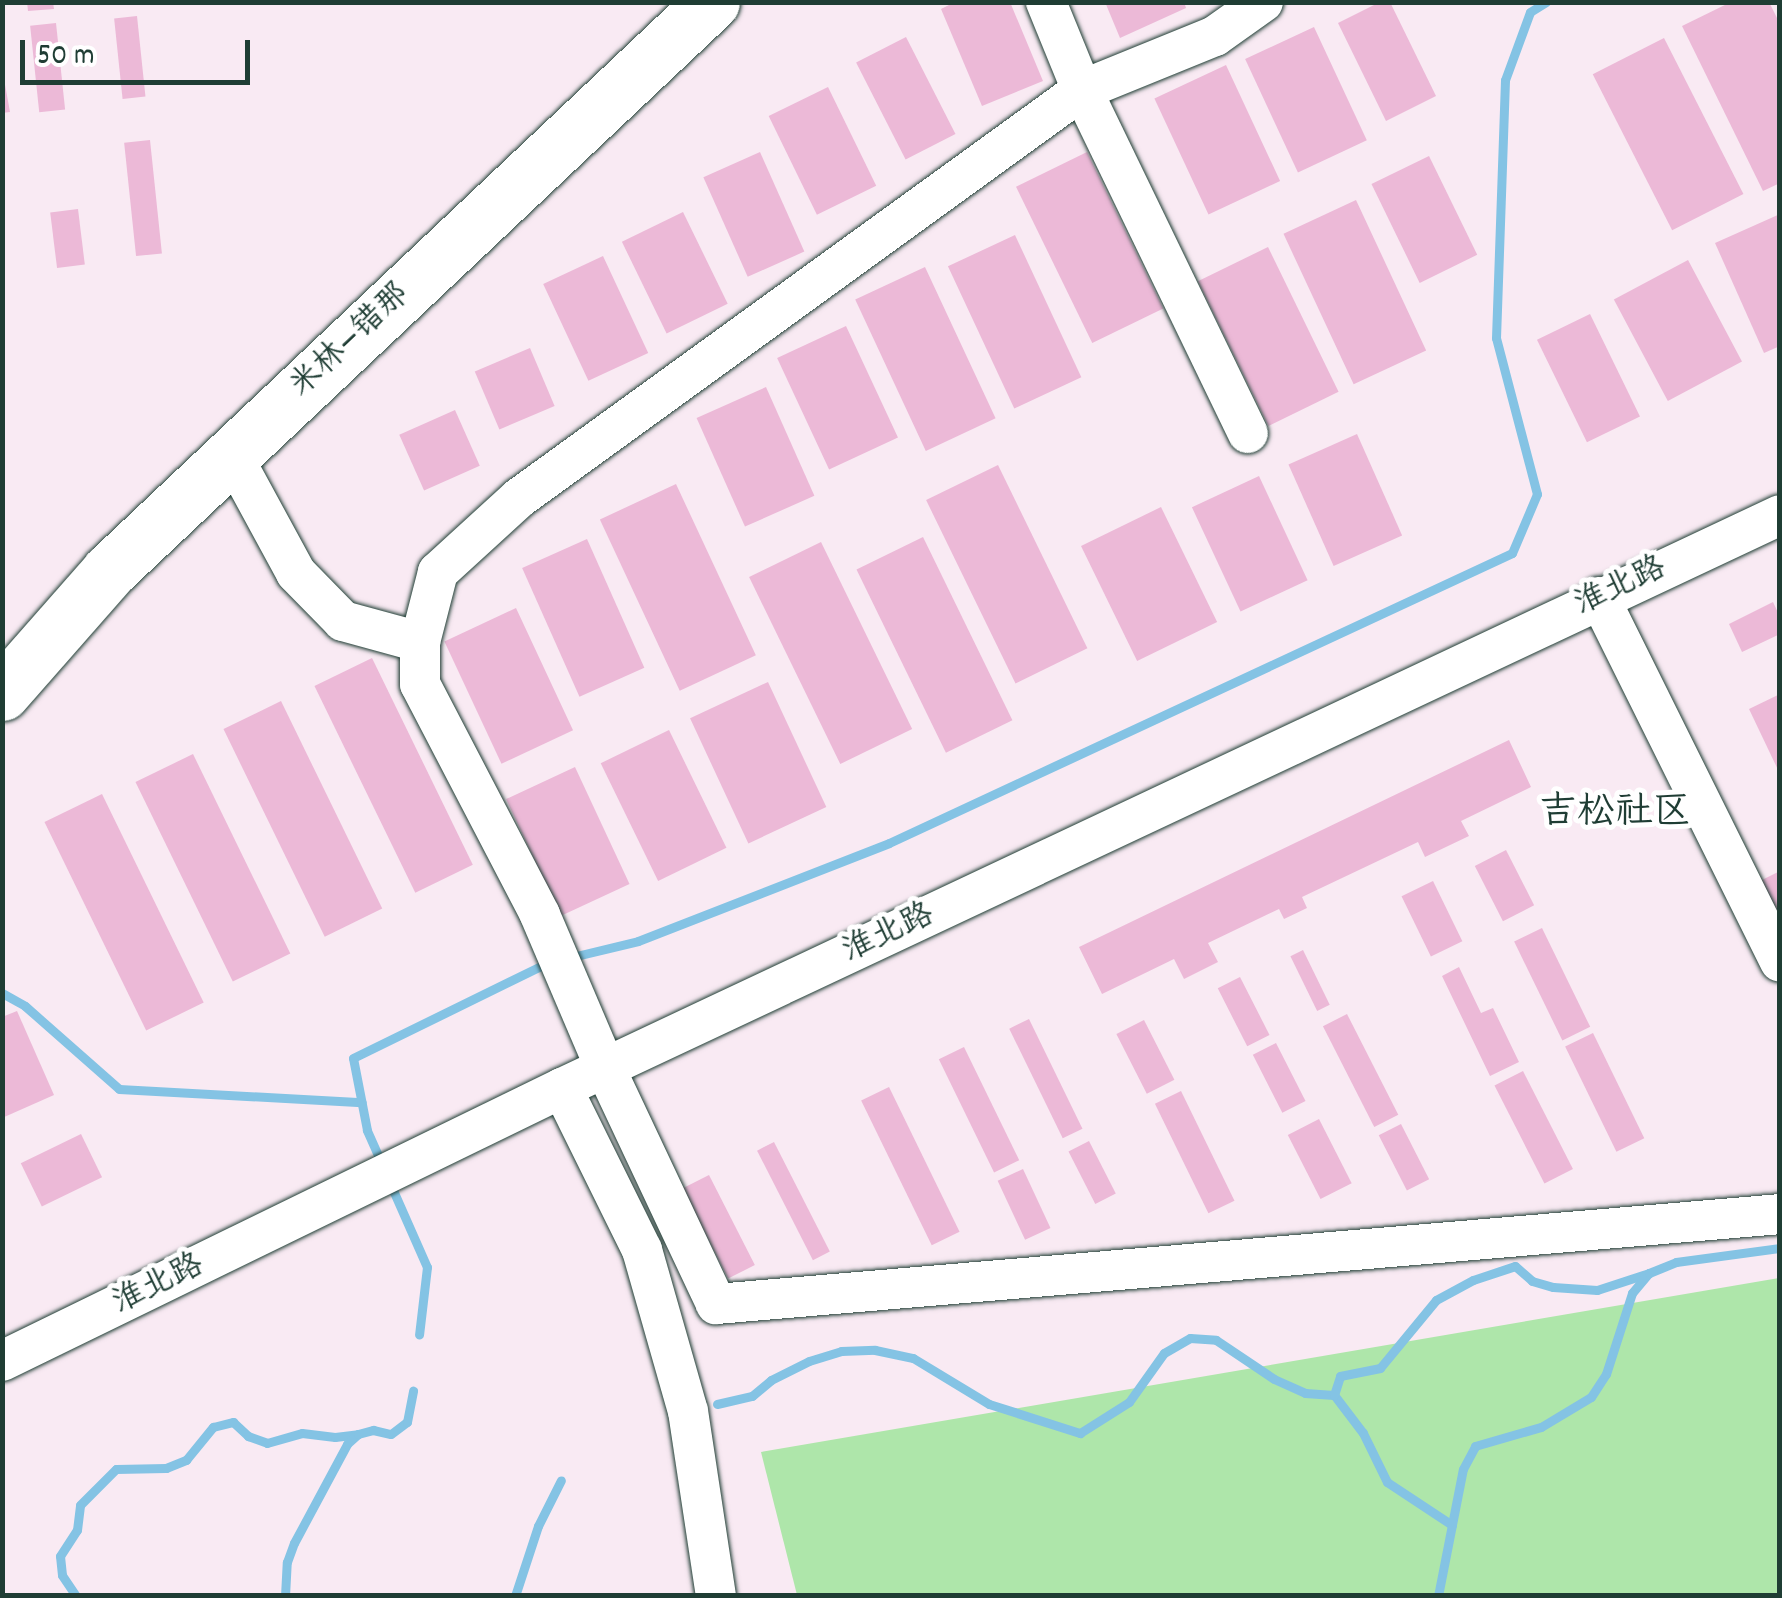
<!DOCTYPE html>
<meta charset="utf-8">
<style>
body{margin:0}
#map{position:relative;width:1782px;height:1598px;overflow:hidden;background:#f9eaf3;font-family:Dekko,"LXGW WenKai TC",sans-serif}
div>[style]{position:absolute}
.green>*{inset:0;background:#aee6aa}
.stream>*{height:9px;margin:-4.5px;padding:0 4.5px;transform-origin:4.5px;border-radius:4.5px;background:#84c3e4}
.building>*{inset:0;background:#ecb9d7;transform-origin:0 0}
.roads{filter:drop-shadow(0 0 2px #1f3d34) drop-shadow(0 0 2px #1f3d34)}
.minor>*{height:40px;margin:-20px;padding:0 20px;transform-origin:20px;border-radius:20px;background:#fff}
.highway>*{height:55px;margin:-27.5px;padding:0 27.5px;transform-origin:27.5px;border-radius:27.5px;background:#fff}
span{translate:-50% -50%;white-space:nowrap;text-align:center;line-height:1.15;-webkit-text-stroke:10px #fff;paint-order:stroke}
.street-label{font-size:32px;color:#1f3d34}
.quarter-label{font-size:38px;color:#1f3d34}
.frame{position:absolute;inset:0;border:5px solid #1f3d34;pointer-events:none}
.scale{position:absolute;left:20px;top:40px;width:230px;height:45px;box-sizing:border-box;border:5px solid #1f3d34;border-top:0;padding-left:12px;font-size:30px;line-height:35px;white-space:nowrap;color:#1f3d34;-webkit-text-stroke:8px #fff;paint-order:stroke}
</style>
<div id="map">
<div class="green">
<i style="clip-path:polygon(1779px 1278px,1779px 1595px,797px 1595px,761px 1452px)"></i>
</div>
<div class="stream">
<i style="left:572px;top:957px;width:68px;rotate:-13.6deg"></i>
<i style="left:638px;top:941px;width:269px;rotate:-21.3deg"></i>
<i style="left:889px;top:843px;width:687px;rotate:-24.96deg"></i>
<i style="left:1512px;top:553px;width:64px;rotate:-67deg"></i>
<i style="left:1537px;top:494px;width:161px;rotate:-104.7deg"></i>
<i style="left:1496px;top:338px;width:258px;rotate:-88deg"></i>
<i style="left:1505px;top:80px;width:72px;rotate:-69.8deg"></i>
<i style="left:1530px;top:12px;width:19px;rotate:-32deg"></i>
<i style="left:2px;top:993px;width:26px;rotate:29deg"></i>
<i style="left:25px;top:1006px;width:125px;rotate:41.4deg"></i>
<i style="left:119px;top:1089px;width:243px;rotate:3.1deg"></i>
<i style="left:381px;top:1162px;width:35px;rotate:-114deg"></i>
<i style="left:367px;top:1130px;width:73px;rotate:-101deg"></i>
<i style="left:353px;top:1058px;width:216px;rotate:-26.1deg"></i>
<i style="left:389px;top:1181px;width:94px;rotate:66.2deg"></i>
<i style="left:427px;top:1267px;width:68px;rotate:96.7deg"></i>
<i style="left:717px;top:1404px;width:36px;rotate:-13deg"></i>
<i style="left:752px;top:1396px;width:25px;rotate:-40deg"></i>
<i style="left:771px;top:1380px;width:42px;rotate:-26.6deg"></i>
<i style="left:809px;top:1361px;width:34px;rotate:-17deg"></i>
<i style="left:841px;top:1351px;width:34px;rotate:-2deg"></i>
<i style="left:875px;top:1350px;width:39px;rotate:12deg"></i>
<i style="left:913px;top:1358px;width:89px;rotate:31.2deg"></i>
<i style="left:989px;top:1404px;width:96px;rotate:17.7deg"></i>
<i style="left:1080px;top:1433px;width:58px;rotate:-32.3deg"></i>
<i style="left:1129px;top:1402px;width:60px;rotate:-54.5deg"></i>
<i style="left:1164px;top:1353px;width:30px;rotate:-30deg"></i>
<i style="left:1190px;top:1338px;width:26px;rotate:4deg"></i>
<i style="left:1216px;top:1340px;width:70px;rotate:33.9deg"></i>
<i style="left:1274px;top:1379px;width:34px;rotate:24deg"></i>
<i style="left:1305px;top:1393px;width:29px;rotate:4deg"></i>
<i style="left:1452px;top:1525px;width:78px;rotate:-146.5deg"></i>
<i style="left:1387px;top:1482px;width:55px;rotate:-116.1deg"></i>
<i style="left:1363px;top:1433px;width:48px;rotate:-127.3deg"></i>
<i style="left:1334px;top:1395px;width:20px;rotate:-72deg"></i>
<i style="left:1340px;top:1376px;width:41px;rotate:-11.3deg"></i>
<i style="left:1380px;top:1368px;width:88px;rotate:-50.5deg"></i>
<i style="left:1436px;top:1300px;width:42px;rotate:-28.4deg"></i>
<i style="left:1473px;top:1280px;width:44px;rotate:-18.4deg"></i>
<i style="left:1515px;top:1266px;width:23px;rotate:41deg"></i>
<i style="left:1532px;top:1281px;width:22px;rotate:16deg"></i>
<i style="left:1553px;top:1287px;width:44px;rotate:3.9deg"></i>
<i style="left:1597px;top:1290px;width:55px;rotate:-18.1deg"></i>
<i style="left:76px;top:1596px;width:25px;rotate:-124deg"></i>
<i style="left:62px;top:1575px;width:19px;rotate:-96deg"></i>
<i style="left:60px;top:1556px;width:31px;rotate:-57deg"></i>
<i style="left:77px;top:1530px;width:25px;rotate:-83deg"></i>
<i style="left:80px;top:1505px;width:51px;rotate:-45deg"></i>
<i style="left:116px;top:1469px;width:50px;rotate:-1.1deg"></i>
<i style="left:166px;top:1468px;width:22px;rotate:-22deg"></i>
<i style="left:186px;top:1460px;width:43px;rotate:-50.7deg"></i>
<i style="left:213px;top:1427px;width:21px;rotate:-14deg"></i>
<i style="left:233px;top:1422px;width:21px;rotate:43deg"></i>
<i style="left:248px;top:1436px;width:20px;rotate:20deg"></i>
<i style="left:267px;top:1443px;width:36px;rotate:-16deg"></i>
<i style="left:302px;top:1433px;width:33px;rotate:7deg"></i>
<i style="left:335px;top:1437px;width:23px;rotate:-7deg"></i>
<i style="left:285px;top:1596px;width:34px;rotate:-87deg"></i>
<i style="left:287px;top:1562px;width:20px;rotate:-70deg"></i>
<i style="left:294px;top:1543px;width:112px;rotate:-61.8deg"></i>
<i style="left:347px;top:1444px;width:15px;rotate:-42deg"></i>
<i style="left:358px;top:1434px;width:16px;rotate:-15deg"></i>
<i style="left:373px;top:1430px;width:18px;rotate:13deg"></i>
<i style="left:391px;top:1434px;width:20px;rotate:-37deg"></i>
<i style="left:407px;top:1422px;width:32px;rotate:-79deg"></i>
<i style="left:515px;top:1596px;width:74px;rotate:-71.8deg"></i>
<i style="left:538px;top:1526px;width:51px;rotate:-63.4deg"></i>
<i style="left:1438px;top:1596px;width:129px;rotate:-78.9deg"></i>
<i style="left:1463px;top:1469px;width:26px;rotate:-62deg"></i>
<i style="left:1475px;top:1446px;width:69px;rotate:-16.1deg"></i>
<i style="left:1541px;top:1427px;width:58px;rotate:-31deg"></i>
<i style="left:1591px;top:1397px;width:27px;rotate:-57deg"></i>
<i style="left:1606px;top:1374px;width:85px;rotate:-72.2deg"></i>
<i style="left:1632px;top:1293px;width:26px;rotate:-50deg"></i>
<i style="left:1649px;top:1273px;width:29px;rotate:-22deg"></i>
<i style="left:1676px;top:1262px;width:105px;rotate:-7.7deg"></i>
</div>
<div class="building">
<i style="clip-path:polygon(27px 2px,53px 2px,54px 9px,28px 11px)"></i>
<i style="clip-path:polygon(955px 2px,1010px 2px,1043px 81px,982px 106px,941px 9px)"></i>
<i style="clip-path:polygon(1105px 2px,1184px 2px,1186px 8px,1120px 38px)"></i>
<i style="clip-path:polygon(1380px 2px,1390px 2px,1436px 96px,1386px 121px,1338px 23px)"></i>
<i style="clip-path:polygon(1731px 2px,1769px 2px,1780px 24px,1780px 183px,1763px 191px,1682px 26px)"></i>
<i style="left:137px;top:16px;width:81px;height:23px;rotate:84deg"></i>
<i style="left:56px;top:23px;width:87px;height:26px;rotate:84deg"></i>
<i style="left:1314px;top:27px;width:125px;height:76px;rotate:65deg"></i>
<i style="left:906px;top:37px;width:109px;height:56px;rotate:63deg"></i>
<i style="left:1664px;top:38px;width:175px;height:80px;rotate:63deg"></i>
<i style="left:1226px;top:65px;width:128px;height:79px;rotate:65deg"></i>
<i style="clip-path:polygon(2px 68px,10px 112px,2px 113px)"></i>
<i style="left:828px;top:87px;width:110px;height:66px;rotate:64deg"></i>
<i style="left:150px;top:140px;width:114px;height:26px;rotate:84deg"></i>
<i style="left:760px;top:152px;width:109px;height:62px;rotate:66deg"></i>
<i style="left:1087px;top:152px;width:174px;height:79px;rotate:64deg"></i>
<i style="left:1429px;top:156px;width:110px;height:64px;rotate:64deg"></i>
<i style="left:1356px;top:200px;width:166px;height:80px;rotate:65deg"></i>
<i style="left:78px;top:209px;width:56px;height:28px;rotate:83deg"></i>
<i style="left:683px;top:212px;width:102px;height:68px;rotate:64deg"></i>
<i style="clip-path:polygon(1780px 214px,1780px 346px,1764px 353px,1715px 243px)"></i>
<i style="left:1015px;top:235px;width:157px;height:74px;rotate:65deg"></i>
<i style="left:1268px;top:247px;width:161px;height:78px;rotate:64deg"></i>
<i style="left:603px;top:256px;width:107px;height:66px;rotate:65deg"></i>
<i style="left:1688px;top:260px;width:115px;height:84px;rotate:62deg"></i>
<i style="left:925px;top:267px;width:167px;height:77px;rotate:65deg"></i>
<i style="left:1590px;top:314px;width:114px;height:59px;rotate:64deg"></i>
<i style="left:846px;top:326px;width:123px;height:76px;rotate:65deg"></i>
<i style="left:530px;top:348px;width:63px;height:60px;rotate:67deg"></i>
<i style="left:766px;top:387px;width:119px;height:76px;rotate:66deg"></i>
<i style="left:455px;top:410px;width:61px;height:61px;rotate:66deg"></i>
<i style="left:1357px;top:434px;width:111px;height:75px;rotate:66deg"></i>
<i style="left:998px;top:465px;width:204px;height:80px;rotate:64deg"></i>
<i style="left:1259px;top:476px;width:115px;height:74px;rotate:65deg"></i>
<i style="left:676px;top:484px;width:189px;height:84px;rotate:65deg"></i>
<i style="left:1161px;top:507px;width:128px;height:89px;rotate:64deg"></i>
<i style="left:923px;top:537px;width:204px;height:74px;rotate:64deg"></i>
<i style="left:587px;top:539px;width:141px;height:71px;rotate:66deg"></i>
<i style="left:821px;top:542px;width:208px;height:80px;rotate:64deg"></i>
<i style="clip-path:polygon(1773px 602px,1780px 617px,1780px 634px,1742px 652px,1729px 624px)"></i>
<i style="left:516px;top:608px;width:135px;height:79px;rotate:65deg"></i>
<i style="left:372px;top:658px;width:230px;height:64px;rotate:64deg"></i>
<i style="left:768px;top:682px;width:138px;height:86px;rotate:65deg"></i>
<i style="clip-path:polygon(1780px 694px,1780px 774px,1749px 709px)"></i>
<i style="left:281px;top:701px;width:231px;height:64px;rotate:64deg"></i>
<i style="left:669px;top:730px;width:131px;height:76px;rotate:64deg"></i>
<i style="clip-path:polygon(1509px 740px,1531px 787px,1461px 821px,1469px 836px,1425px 857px,1418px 842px,1302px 897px,1307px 908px,1284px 919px,1279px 909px,1208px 943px,1218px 962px,1184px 979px,1174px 959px,1102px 994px,1079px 947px)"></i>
<i style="left:193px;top:754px;width:222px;height:64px;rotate:64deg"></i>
<i style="left:575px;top:767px;width:129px;height:76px;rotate:65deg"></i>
<i style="left:102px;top:794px;width:232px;height:64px;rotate:64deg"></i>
<i style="left:1506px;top:850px;width:62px;height:35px;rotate:63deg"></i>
<i style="clip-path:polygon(1780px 871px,1780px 932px,1756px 883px)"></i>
<i style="left:1433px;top:881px;width:67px;height:35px;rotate:64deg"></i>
<i style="left:1542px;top:928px;width:110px;height:31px;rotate:64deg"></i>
<i style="left:1303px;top:950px;width:61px;height:14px;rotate:64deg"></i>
<i style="clip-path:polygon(1459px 967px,1481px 1013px,1493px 1008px,1519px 1062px,1490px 1076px,1442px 976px)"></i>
<i style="left:1240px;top:977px;width:65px;height:25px;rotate:63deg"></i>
<i style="clip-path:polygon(17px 1011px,54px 1095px,2px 1118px,2px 1017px)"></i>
<i style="left:1347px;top:1014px;width:113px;height:27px;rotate:63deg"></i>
<i style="left:1029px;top:1019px;width:122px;height:22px;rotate:64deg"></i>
<i style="left:1144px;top:1020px;width:67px;height:31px;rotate:63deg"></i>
<i style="left:1593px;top:1033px;width:117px;height:31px;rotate:64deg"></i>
<i style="left:1276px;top:1043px;width:65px;height:26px;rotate:63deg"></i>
<i style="left:964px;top:1047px;width:126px;height:28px;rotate:64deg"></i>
<i style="left:1523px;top:1071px;width:110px;height:32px;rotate:63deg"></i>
<i style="left:889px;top:1087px;width:161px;height:31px;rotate:64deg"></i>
<i style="left:1181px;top:1091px;width:122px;height:29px;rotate:64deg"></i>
<i style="left:1319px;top:1119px;width:72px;height:35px;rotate:63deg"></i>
<i style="left:1401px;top:1124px;width:62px;height:25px;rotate:63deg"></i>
<i style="left:81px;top:1134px;width:48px;height:67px;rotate:64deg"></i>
<i style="left:1089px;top:1141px;width:59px;height:23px;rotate:63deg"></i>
<i style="left:774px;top:1142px;width:123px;height:19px;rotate:63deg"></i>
<i style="left:1023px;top:1169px;width:65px;height:28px;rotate:65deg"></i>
<i style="left:709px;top:1175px;width:101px;height:30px;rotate:63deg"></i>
</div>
<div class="roads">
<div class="minor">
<i style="left:1046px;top:2px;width:95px;rotate:67.8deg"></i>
<i style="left:1082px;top:90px;width:381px;rotate:64.2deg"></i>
<i style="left:1263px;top:2px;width:59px;rotate:144.7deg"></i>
<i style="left:1215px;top:36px;width:144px;rotate:157.9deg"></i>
<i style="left:1082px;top:90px;width:695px;rotate:144.07deg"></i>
<i style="left:519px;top:498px;width:110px;rotate:137.6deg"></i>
<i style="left:438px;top:572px;width:72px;rotate:104.4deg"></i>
<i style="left:420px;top:642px;width:42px;rotate:90deg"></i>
<i style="left:420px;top:684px;width:260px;rotate:62.5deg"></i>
<i style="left:540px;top:915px;width:168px;rotate:66.9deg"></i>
<i style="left:606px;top:1070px;width:259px;rotate:64.8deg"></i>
<i style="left:716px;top:1304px;width:1068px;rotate:-4.83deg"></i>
<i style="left:232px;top:455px;width:134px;rotate:61.5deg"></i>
<i style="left:296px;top:573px;width:67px;rotate:45.6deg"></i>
<i style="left:343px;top:621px;width:80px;rotate:15.3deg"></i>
<i style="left:1599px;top:597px;width:407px;rotate:63.6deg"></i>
<i style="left:562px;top:1088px;width:181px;rotate:63.7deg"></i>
<i style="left:642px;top:1250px;width:167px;rotate:74.1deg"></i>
<i style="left:688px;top:1411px;width:187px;rotate:81.4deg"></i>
<i style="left:2px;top:1361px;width:623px;rotate:-25.99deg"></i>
<i style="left:562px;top:1088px;width:1346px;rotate:-25.19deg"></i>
</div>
<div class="highway">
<i style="left:2px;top:693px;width:162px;rotate:-48.7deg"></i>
<i style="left:109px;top:571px;width:829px;rotate:-43.34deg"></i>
</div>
</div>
<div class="street-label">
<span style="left:351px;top:342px;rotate:-43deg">米林—错那</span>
<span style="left:1621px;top:588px;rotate:-25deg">淮北路</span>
<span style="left:889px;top:935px;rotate:-25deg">淮北路</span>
<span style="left:159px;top:1286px;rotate:-26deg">淮北路</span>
</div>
<div class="quarter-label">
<span style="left:1615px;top:815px">吉松社区</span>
</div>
<div class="frame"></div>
<div class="scale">50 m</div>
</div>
